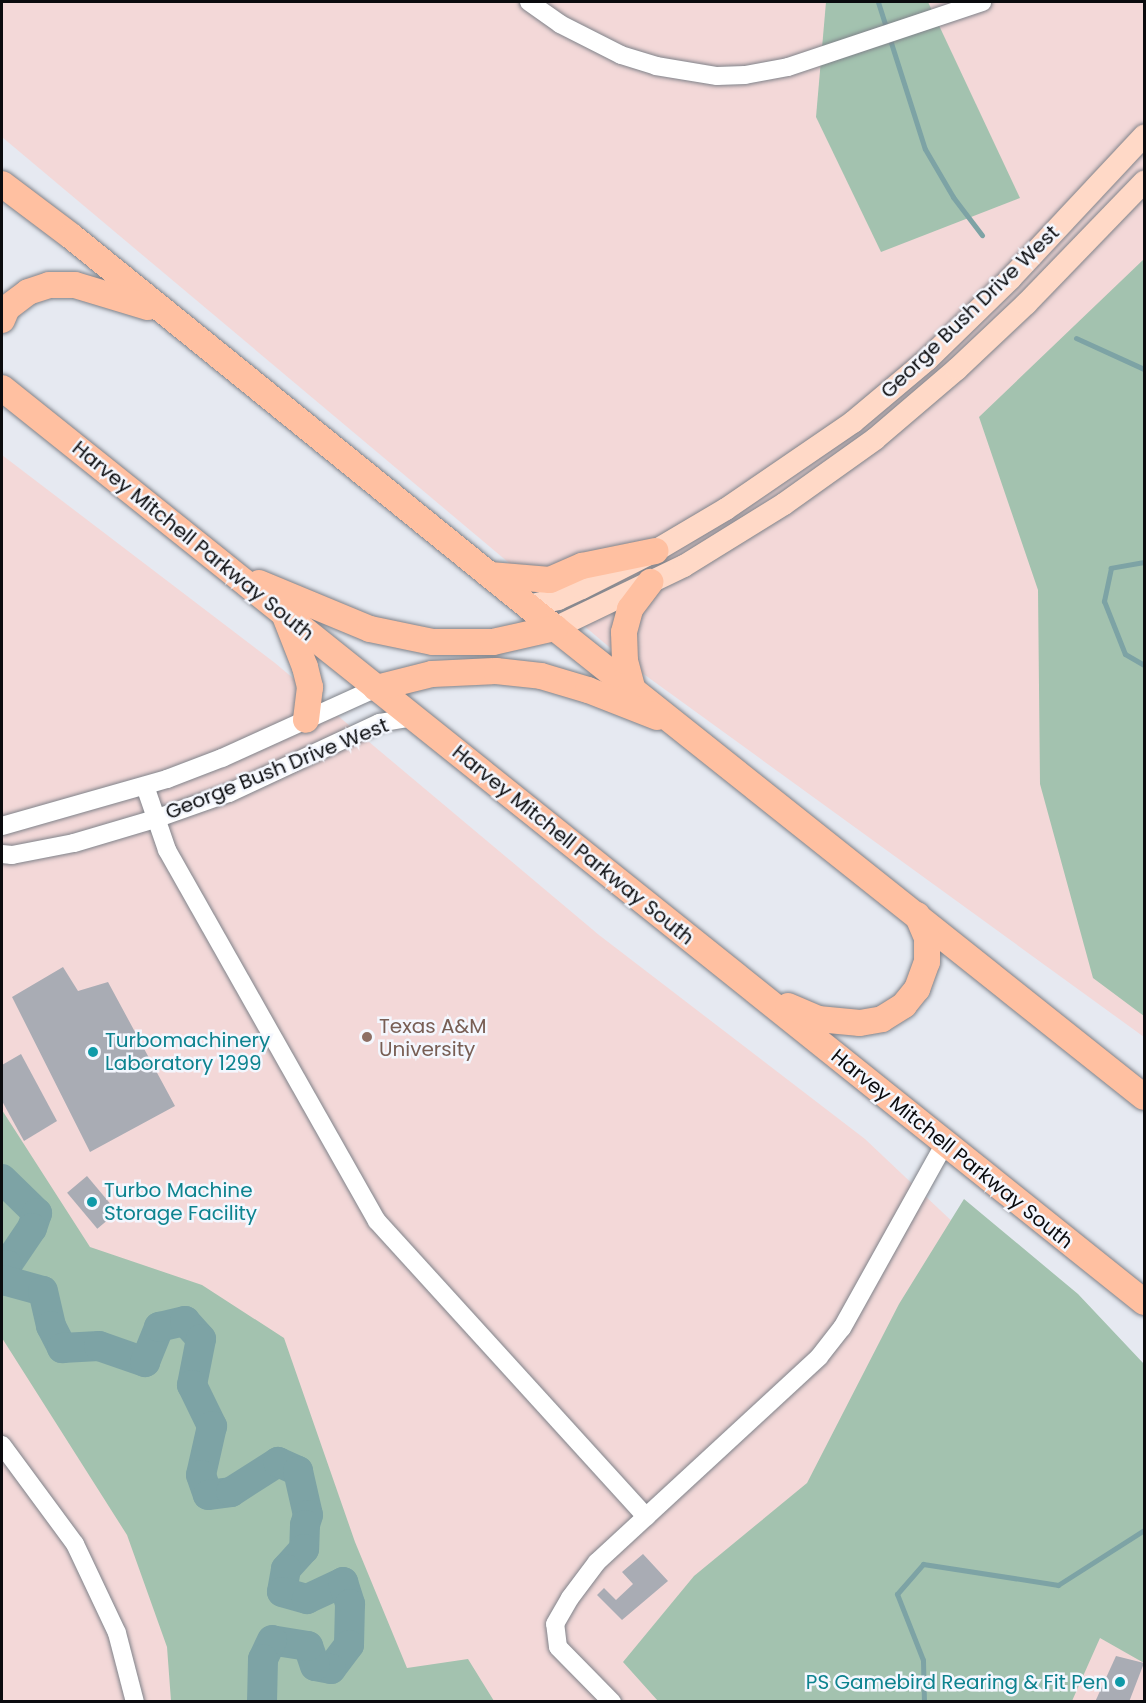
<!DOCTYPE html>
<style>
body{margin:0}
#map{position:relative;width:1146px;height:1703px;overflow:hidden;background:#e6e9f1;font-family:Poppins,sans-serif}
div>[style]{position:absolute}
.education>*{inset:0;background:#f3d8d8}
.forest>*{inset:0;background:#a3c2af}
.stream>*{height:5px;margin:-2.5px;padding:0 2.5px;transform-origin:2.5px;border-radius:2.5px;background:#7da3a5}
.river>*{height:30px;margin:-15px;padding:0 15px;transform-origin:15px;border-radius:15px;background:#7da3a5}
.building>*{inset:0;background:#a9acb4;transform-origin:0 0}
.roads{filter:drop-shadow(0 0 2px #7f8289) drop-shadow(0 0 2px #7f8289)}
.minor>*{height:18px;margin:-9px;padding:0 9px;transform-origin:9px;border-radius:9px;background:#fff}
.major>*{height:22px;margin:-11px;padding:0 11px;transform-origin:11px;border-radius:11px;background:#ffd9c7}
.highway>*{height:26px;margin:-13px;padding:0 13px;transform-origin:13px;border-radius:13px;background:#ffc0a1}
.dots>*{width:16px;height:16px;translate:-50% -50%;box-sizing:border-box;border:3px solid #f4f7fe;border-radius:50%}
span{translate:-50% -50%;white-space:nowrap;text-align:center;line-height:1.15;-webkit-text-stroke:5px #f4f7fe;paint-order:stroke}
.street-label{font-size:20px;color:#0a0b0e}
.education-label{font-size:20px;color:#785e54}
.left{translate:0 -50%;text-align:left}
.culture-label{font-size:20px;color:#0d838f}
.right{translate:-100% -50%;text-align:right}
.frame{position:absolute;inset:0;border:3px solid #0a0b0e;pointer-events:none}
</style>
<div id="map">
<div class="education">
<i style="clip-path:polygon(2px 2px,1144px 2px,1144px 1037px,627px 662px,2px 137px)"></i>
<i style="clip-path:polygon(2px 455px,275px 663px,599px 935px,865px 1139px,1144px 1403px,1144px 1701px,2px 1701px)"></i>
</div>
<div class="forest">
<i style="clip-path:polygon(826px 2px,928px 2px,1020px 198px,881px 252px,816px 117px)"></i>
<i style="clip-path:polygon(1144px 259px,1144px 1016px,1093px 978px,1040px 784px,1038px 590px,979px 417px)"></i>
<i style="clip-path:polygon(2px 1110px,90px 1247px,202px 1285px,284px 1338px,355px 1542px,407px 1668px,468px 1659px,494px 1701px,171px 1701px,167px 1647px,127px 1535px,2px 1338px)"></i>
<i style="clip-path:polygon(964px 1199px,1078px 1294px,1144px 1364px,1144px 1663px,1100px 1638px,1072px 1701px,658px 1701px,623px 1662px,694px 1576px,807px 1483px,899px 1304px)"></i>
</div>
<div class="stream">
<i style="left:878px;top:2px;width:154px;rotate:72.3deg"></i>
<i style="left:925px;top:149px;width:56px;rotate:59.7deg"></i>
<i style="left:953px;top:197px;width:48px;rotate:52.7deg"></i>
<i style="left:1076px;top:338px;width:75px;rotate:24.5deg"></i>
<i style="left:1144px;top:562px;width:34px;rotate:170deg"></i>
<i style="left:1111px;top:568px;width:34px;rotate:102deg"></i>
<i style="left:1104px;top:601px;width:57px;rotate:68.4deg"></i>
<i style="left:1125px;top:654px;width:22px;rotate:30deg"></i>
<i style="left:924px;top:1702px;width:42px;rotate:-91.4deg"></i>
<i style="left:923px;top:1660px;width:71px;rotate:-111.5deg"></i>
<i style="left:897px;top:1594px;width:40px;rotate:-49deg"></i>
<i style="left:923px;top:1564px;width:137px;rotate:8.8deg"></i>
<i style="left:1058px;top:1585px;width:102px;rotate:-32.6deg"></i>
</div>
<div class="river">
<i style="left:2px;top:1179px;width:49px;rotate:44.2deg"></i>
<i style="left:37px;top:1213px;width:16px;rotate:108deg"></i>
<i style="left:32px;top:1228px;width:45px;rotate:124deg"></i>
<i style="left:7px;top:1265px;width:16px;rotate:105deg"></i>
<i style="left:3px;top:1280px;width:41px;rotate:15.4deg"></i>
<i style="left:43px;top:1291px;width:36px;rotate:77deg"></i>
<i style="left:51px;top:1326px;width:25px;rotate:63deg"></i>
<i style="left:62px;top:1348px;width:37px;rotate:-3deg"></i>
<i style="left:99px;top:1346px;width:49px;rotate:19.2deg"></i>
<i style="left:145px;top:1362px;width:38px;rotate:-68deg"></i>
<i style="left:159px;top:1327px;width:27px;rotate:-13deg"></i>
<i style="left:185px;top:1321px;width:24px;rotate:48deg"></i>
<i style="left:201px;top:1339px;width:47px;rotate:101.1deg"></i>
<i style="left:192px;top:1385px;width:46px;rotate:64deg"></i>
<i style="left:212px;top:1426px;width:50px;rotate:102.7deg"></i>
<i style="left:201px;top:1475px;width:21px;rotate:71deg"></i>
<i style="left:208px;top:1495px;width:23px;rotate:-7deg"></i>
<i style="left:231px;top:1492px;width:56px;rotate:-32.6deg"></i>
<i style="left:278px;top:1462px;width:22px;rotate:24deg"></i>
<i style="left:298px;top:1471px;width:45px;rotate:77.2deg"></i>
<i style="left:308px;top:1515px;width:10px;rotate:107deg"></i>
<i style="left:305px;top:1525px;width:24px;rotate:92deg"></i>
<i style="left:304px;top:1549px;width:27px;rotate:132deg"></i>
<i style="left:286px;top:1569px;width:23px;rotate:100deg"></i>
<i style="left:282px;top:1592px;width:26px;rotate:16deg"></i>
<i style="left:307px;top:1599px;width:40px;rotate:-25deg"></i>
<i style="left:343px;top:1582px;width:23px;rotate:72deg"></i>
<i style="left:350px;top:1604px;width:41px;rotate:91.4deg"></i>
<i style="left:349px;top:1645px;width:30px;rotate:127deg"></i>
<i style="left:331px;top:1669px;width:16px;rotate:-169deg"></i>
<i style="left:315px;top:1666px;width:21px;rotate:-109deg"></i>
<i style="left:308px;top:1646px;width:36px;rotate:-171deg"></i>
<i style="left:272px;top:1640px;width:21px;rotate:115deg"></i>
<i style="left:263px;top:1659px;width:43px;rotate:91.3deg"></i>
</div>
<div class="building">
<i style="clip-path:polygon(63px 967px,78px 991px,108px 982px,175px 1106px,90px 1152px,12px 997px)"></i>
<i style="clip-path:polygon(21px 1054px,57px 1121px,24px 1141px,2px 1101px,2px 1065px)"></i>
<i style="left:87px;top:1176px;width:47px;height:26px;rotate:50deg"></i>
<i style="clip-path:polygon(643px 1554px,668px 1581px,622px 1620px,597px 1595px,604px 1588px,616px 1600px,633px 1584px,622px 1572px)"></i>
<i style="clip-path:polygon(1116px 1656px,1144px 1663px,1129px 1702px,1095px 1702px)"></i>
</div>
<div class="roads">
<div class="minor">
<i style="left:529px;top:2px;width:38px;rotate:35deg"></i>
<i style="left:560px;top:24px;width:68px;rotate:26.9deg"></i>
<i style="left:621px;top:55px;width:37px;rotate:17deg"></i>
<i style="left:656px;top:66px;width:62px;rotate:9.3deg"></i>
<i style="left:717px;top:76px;width:28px;rotate:-2deg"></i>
<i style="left:745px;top:75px;width:44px;rotate:-10.5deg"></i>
<i style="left:788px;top:67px;width:205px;rotate:-18.5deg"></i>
<i style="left:145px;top:786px;width:68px;rotate:71deg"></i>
<i style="left:167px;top:850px;width:426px;rotate:60.5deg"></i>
<i style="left:377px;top:1221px;width:400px;rotate:47.7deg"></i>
<i style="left:2px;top:826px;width:172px;rotate:-15.9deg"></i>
<i style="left:167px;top:779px;width:59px;rotate:-20.9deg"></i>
<i style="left:222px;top:758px;width:169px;rotate:-24.4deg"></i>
<i style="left:2px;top:854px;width:10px;rotate:6deg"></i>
<i style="left:12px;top:855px;width:63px;rotate:-11deg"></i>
<i style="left:74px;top:843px;width:84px;rotate:-16.5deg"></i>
<i style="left:155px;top:819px;width:78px;rotate:-19.4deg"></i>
<i style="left:229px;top:793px;width:166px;rotate:-25deg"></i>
<i style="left:379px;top:723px;width:34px;rotate:-10deg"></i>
<i style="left:2px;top:1445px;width:123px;rotate:53.6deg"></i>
<i style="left:75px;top:1544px;width:98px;rotate:64.7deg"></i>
<i style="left:117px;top:1633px;width:71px;rotate:75.4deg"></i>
<i style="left:612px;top:1702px;width:77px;rotate:-134.5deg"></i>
<i style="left:558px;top:1647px;width:23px;rotate:-97deg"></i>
<i style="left:555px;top:1624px;width:30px;rotate:-60deg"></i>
<i style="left:570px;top:1598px;width:45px;rotate:-53.1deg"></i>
<i style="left:597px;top:1562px;width:302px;rotate:-42.7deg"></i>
<i style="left:819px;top:1357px;width:37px;rotate:-52deg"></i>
<i style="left:842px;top:1328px;width:212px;rotate:-60.9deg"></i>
</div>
<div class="major">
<i style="left:528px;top:606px;width:31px;rotate:-13deg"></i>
<i style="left:558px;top:599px;width:26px;rotate:-25deg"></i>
<i style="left:582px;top:588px;width:82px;rotate:-26.9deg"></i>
<i style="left:655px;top:551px;width:82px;rotate:-30.6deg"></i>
<i style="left:726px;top:509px;width:154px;rotate:-34.4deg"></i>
<i style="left:853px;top:422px;width:97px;rotate:-40deg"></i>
<i style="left:927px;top:360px;width:117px;rotate:-44.3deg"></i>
<i style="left:1011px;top:278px;width:195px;rotate:-46.9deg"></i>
<i style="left:555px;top:628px;width:143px;rotate:-25.7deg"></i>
<i style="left:684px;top:566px;width:118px;rotate:-31.8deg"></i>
<i style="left:784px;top:504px;width:112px;rotate:-35.5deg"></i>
<i style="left:875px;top:439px;width:108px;rotate:-40.5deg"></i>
<i style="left:957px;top:369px;width:95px;rotate:-43.3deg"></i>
<i style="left:1026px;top:304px;width:170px;rotate:-46deg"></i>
</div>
<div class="highway">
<i style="left:2px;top:184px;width:86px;rotate:37deg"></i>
<i style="left:71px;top:236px;width:623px;rotate:39deg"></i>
<i style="left:555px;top:628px;width:753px;rotate:38.53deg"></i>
<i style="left:2px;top:320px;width:13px;rotate:-67deg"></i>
<i style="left:7px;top:308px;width:26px;rotate:-37deg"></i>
<i style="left:28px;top:292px;width:22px;rotate:-18deg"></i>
<i style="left:49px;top:285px;width:26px"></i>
<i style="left:75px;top:285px;width:76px;rotate:16.8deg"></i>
<i style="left:2px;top:388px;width:1463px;rotate:38.67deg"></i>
<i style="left:490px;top:575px;width:60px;rotate:4.8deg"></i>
<i style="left:550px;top:580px;width:35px;rotate:-24deg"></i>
<i style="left:582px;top:566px;width:75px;rotate:-11.6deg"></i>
<i style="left:259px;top:583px;width:120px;rotate:22.5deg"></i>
<i style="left:370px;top:629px;width:64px;rotate:11.7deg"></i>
<i style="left:433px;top:642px;width:60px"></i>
<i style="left:493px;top:642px;width:64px;rotate:-12.7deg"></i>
<i style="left:285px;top:616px;width:55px;rotate:68.6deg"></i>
<i style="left:305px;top:667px;width:21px;rotate:76deg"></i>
<i style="left:310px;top:687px;width:33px;rotate:97deg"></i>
<i style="left:632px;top:687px;width:27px;rotate:-105deg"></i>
<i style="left:625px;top:661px;width:29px;rotate:-92deg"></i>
<i style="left:624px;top:632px;width:24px;rotate:-75deg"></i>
<i style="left:630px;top:609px;width:34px;rotate:-53deg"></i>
<i style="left:376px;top:688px;width:58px;rotate:-14deg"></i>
<i style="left:432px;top:674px;width:64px;rotate:-2.7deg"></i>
<i style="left:496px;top:671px;width:45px;rotate:6.3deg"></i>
<i style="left:541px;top:676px;width:49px;rotate:16.6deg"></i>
<i style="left:588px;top:690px;width:74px;rotate:21.4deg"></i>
<i style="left:788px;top:1006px;width:33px;rotate:23deg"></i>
<i style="left:818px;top:1019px;width:42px;rotate:5.4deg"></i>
<i style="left:860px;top:1023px;width:22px;rotate:-10deg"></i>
<i style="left:882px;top:1019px;width:26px;rotate:-32deg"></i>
<i style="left:904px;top:1005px;width:21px;rotate:-51deg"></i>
<i style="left:917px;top:989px;width:29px;rotate:-70deg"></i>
<i style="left:927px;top:962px;width:24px;rotate:-90deg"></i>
<i style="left:927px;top:938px;width:25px;rotate:-113deg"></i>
</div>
</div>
<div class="dots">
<i style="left:367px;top:1037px;background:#8d6e63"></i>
<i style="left:93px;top:1052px;background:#0f9aa8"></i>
<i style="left:92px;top:1202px;background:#0f9aa8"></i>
<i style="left:1120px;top:1682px;background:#0f9aa8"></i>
</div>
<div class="street-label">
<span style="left:970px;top:312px;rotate:-44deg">George Bush Drive West</span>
<span style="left:193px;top:541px;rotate:39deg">Harvey Mitchell Parkway South</span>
<span style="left:277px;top:769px;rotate:-22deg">George Bush Drive West</span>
<span style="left:573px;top:845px;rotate:39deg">Harvey Mitchell Parkway South</span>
<span style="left:952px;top:1149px;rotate:39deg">Harvey Mitchell Parkway South</span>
</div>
<div class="education-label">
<span class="left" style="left:379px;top:1038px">Texas A&amp;M<br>University</span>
</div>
<div class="culture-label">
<span class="left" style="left:105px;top:1052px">Turbomachinery<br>Laboratory 1299</span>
<span class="left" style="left:104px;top:1202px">Turbo Machine<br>Storage Facility</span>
<span class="right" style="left:1108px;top:1682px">PS Gamebird Rearing &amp; Fit Pen</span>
</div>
<div class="frame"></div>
</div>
